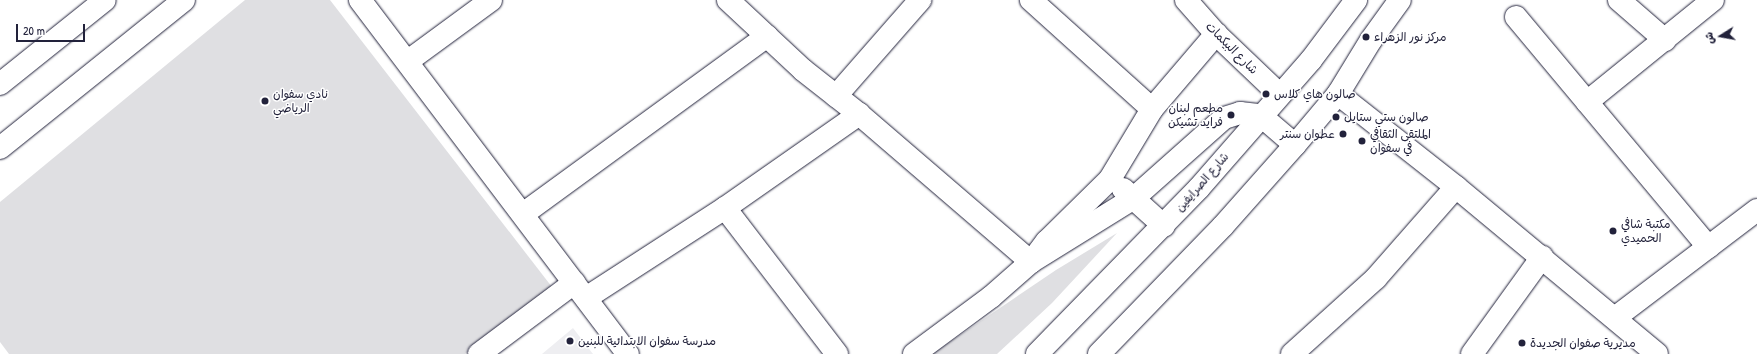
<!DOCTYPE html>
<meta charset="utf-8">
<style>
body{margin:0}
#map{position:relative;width:1757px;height:354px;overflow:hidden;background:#fff;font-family:"Patrick Hand","Playpen Sans Arabic",sans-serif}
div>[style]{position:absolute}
.built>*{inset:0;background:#eeeef1}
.green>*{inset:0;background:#dfdfe2}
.roads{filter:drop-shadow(0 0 1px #22223b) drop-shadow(0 0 1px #22223b)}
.minor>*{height:22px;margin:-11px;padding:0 11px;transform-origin:11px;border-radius:11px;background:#fff}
.dots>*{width:11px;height:11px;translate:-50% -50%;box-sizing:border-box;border:2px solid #fff;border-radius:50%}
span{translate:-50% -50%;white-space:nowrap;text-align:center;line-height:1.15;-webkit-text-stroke:3px #fff;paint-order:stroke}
.poi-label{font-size:12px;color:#22223b}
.left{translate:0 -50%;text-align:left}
.right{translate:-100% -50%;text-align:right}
.street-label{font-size:12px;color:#22223b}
.north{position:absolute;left:1701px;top:16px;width:40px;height:40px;-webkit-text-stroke:3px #fff;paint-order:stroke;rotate:259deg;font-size:11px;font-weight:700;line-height:16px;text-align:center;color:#22223b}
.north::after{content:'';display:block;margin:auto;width:14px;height:18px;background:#22223b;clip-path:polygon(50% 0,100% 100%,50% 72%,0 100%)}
.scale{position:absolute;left:16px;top:24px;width:69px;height:18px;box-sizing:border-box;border:2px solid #22223b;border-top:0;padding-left:5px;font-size:12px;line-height:14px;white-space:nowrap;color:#22223b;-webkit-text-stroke:3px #fff;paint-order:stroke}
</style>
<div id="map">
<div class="built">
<i style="clip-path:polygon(573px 328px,593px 354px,542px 354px)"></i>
</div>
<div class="green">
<i style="clip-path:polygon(245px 0,330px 0,552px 287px,465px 354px,9px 354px,0 342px,0 202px)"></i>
<i style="clip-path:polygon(1117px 233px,1052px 303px,997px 354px,932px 354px,1056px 270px)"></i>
</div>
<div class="roads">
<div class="minor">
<i style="left:360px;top:0;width:444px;rotate:52.9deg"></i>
<i style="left:728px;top:0;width:103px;rotate:43deg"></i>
<i style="left:803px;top:70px;width:71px;rotate:38.2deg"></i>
<i style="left:859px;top:114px;width:227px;rotate:40.7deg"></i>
<i style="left:1031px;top:262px;width:121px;rotate:-31.9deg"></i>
<i style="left:1134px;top:198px;width:120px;rotate:-41.6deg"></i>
<i style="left:1224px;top:118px;width:17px;rotate:-17deg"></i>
<i style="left:1240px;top:113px;width:20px;rotate:6deg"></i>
<i style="left:1260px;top:115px;width:46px;rotate:40.6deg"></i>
<i style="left:1186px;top:0;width:45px;rotate:48.6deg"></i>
<i style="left:1216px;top:34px;width:87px;rotate:43.6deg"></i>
<i style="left:1619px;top:0;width:61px;rotate:41deg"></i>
<i style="left:1516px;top:17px;width:300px;rotate:50.1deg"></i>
<i style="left:408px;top:61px;width:103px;rotate:-36.3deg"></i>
<i style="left:0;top:84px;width:134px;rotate:-38.7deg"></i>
<i style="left:1338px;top:94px;width:150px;rotate:38.2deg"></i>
<i style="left:1456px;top:187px;width:261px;rotate:39.7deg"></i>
<i style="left:836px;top:96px;width:128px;rotate:-48.8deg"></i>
<i style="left:1587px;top:102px;width:162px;rotate:-39deg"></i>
<i style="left:1152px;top:109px;width:99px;rotate:-49.5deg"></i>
<i style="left:0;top:148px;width:236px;rotate:-38.8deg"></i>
<i style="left:1123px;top:189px;width:55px;rotate:42.1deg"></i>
<i style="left:725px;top:208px;width:184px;rotate:52.5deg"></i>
<i style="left:523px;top:214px;width:302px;rotate:-36.1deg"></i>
<i style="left:586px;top:298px;width:166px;rotate:-32.9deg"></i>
<i style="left:725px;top:208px;width:164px;rotate:-35deg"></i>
<i style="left:1616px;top:317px;width:177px;rotate:-37.2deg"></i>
<i style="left:479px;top:354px;width:119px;rotate:-36.8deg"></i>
<i style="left:914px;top:354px;width:96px;rotate:-36.5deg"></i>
<i style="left:991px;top:297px;width:53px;rotate:-41.2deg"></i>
<i style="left:1031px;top:262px;width:26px;rotate:-53deg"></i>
<i style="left:1047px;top:241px;width:88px;rotate:-44.5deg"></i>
<i style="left:1110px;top:179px;width:82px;rotate:-59deg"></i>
<i style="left:1152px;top:109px;width:163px;rotate:-138deg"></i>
<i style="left:1037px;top:354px;width:232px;rotate:-45.7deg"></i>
<i style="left:1199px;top:188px;width:170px;rotate:-48.8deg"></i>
<i style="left:1311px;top:60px;width:75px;rotate:-53.1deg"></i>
<i style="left:1099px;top:354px;width:178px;rotate:-45.9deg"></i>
<i style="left:1223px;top:226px;width:108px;rotate:-48.4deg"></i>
<i style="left:1295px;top:145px;width:67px;rotate:-49.9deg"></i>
<i style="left:1338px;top:94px;width:63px;rotate:-58.6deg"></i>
<i style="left:1371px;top:40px;width:49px;rotate:-54.1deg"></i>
<i style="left:1292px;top:354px;width:113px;rotate:-42.1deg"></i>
<i style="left:1376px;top:278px;width:121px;rotate:-48.7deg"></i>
<i style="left:1472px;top:354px;width:120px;rotate:-54.2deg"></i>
</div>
</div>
<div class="dots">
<i style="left:1366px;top:37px;background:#22223b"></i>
<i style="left:1266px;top:94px;background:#22223b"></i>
<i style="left:265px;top:101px;background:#22223b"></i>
<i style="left:1231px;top:115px;background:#22223b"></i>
<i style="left:1336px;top:117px;background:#22223b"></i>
<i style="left:1343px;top:134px;background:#22223b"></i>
<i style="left:1362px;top:141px;background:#22223b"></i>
<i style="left:1613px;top:231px;background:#22223b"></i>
<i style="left:570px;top:341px;background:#22223b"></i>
<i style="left:1522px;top:343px;background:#22223b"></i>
</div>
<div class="poi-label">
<span class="left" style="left:1374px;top:37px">مركز نور الزهراء</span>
<span class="left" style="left:273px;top:101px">نادي سفوان<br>الرياضي</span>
<span class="left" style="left:1274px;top:94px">صالون هاي كلاس</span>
<span class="right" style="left:1223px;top:115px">مطعم لبنان<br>فرايد تشيكن</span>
<span class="left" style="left:1344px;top:117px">صالون ستي ستايل</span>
<span class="right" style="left:1335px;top:134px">عطوان سنتر</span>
<span class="left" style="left:1370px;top:141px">الملتقى الثقافي<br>في سفوان</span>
<span class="left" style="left:1621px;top:231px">مكتبة شافي<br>الحميدي</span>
<span class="left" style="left:578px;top:341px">مدرسة سفوان الابتدائية للبنين</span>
<span class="left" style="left:1530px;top:343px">مديرية صفوان الجديدة</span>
</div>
<div class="street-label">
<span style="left:1232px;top:48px;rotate:45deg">شارع البيكمات</span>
<span style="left:1202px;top:182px;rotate:-49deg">شارع الصرايفين</span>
</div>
<div class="north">ش</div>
<div class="scale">20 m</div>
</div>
